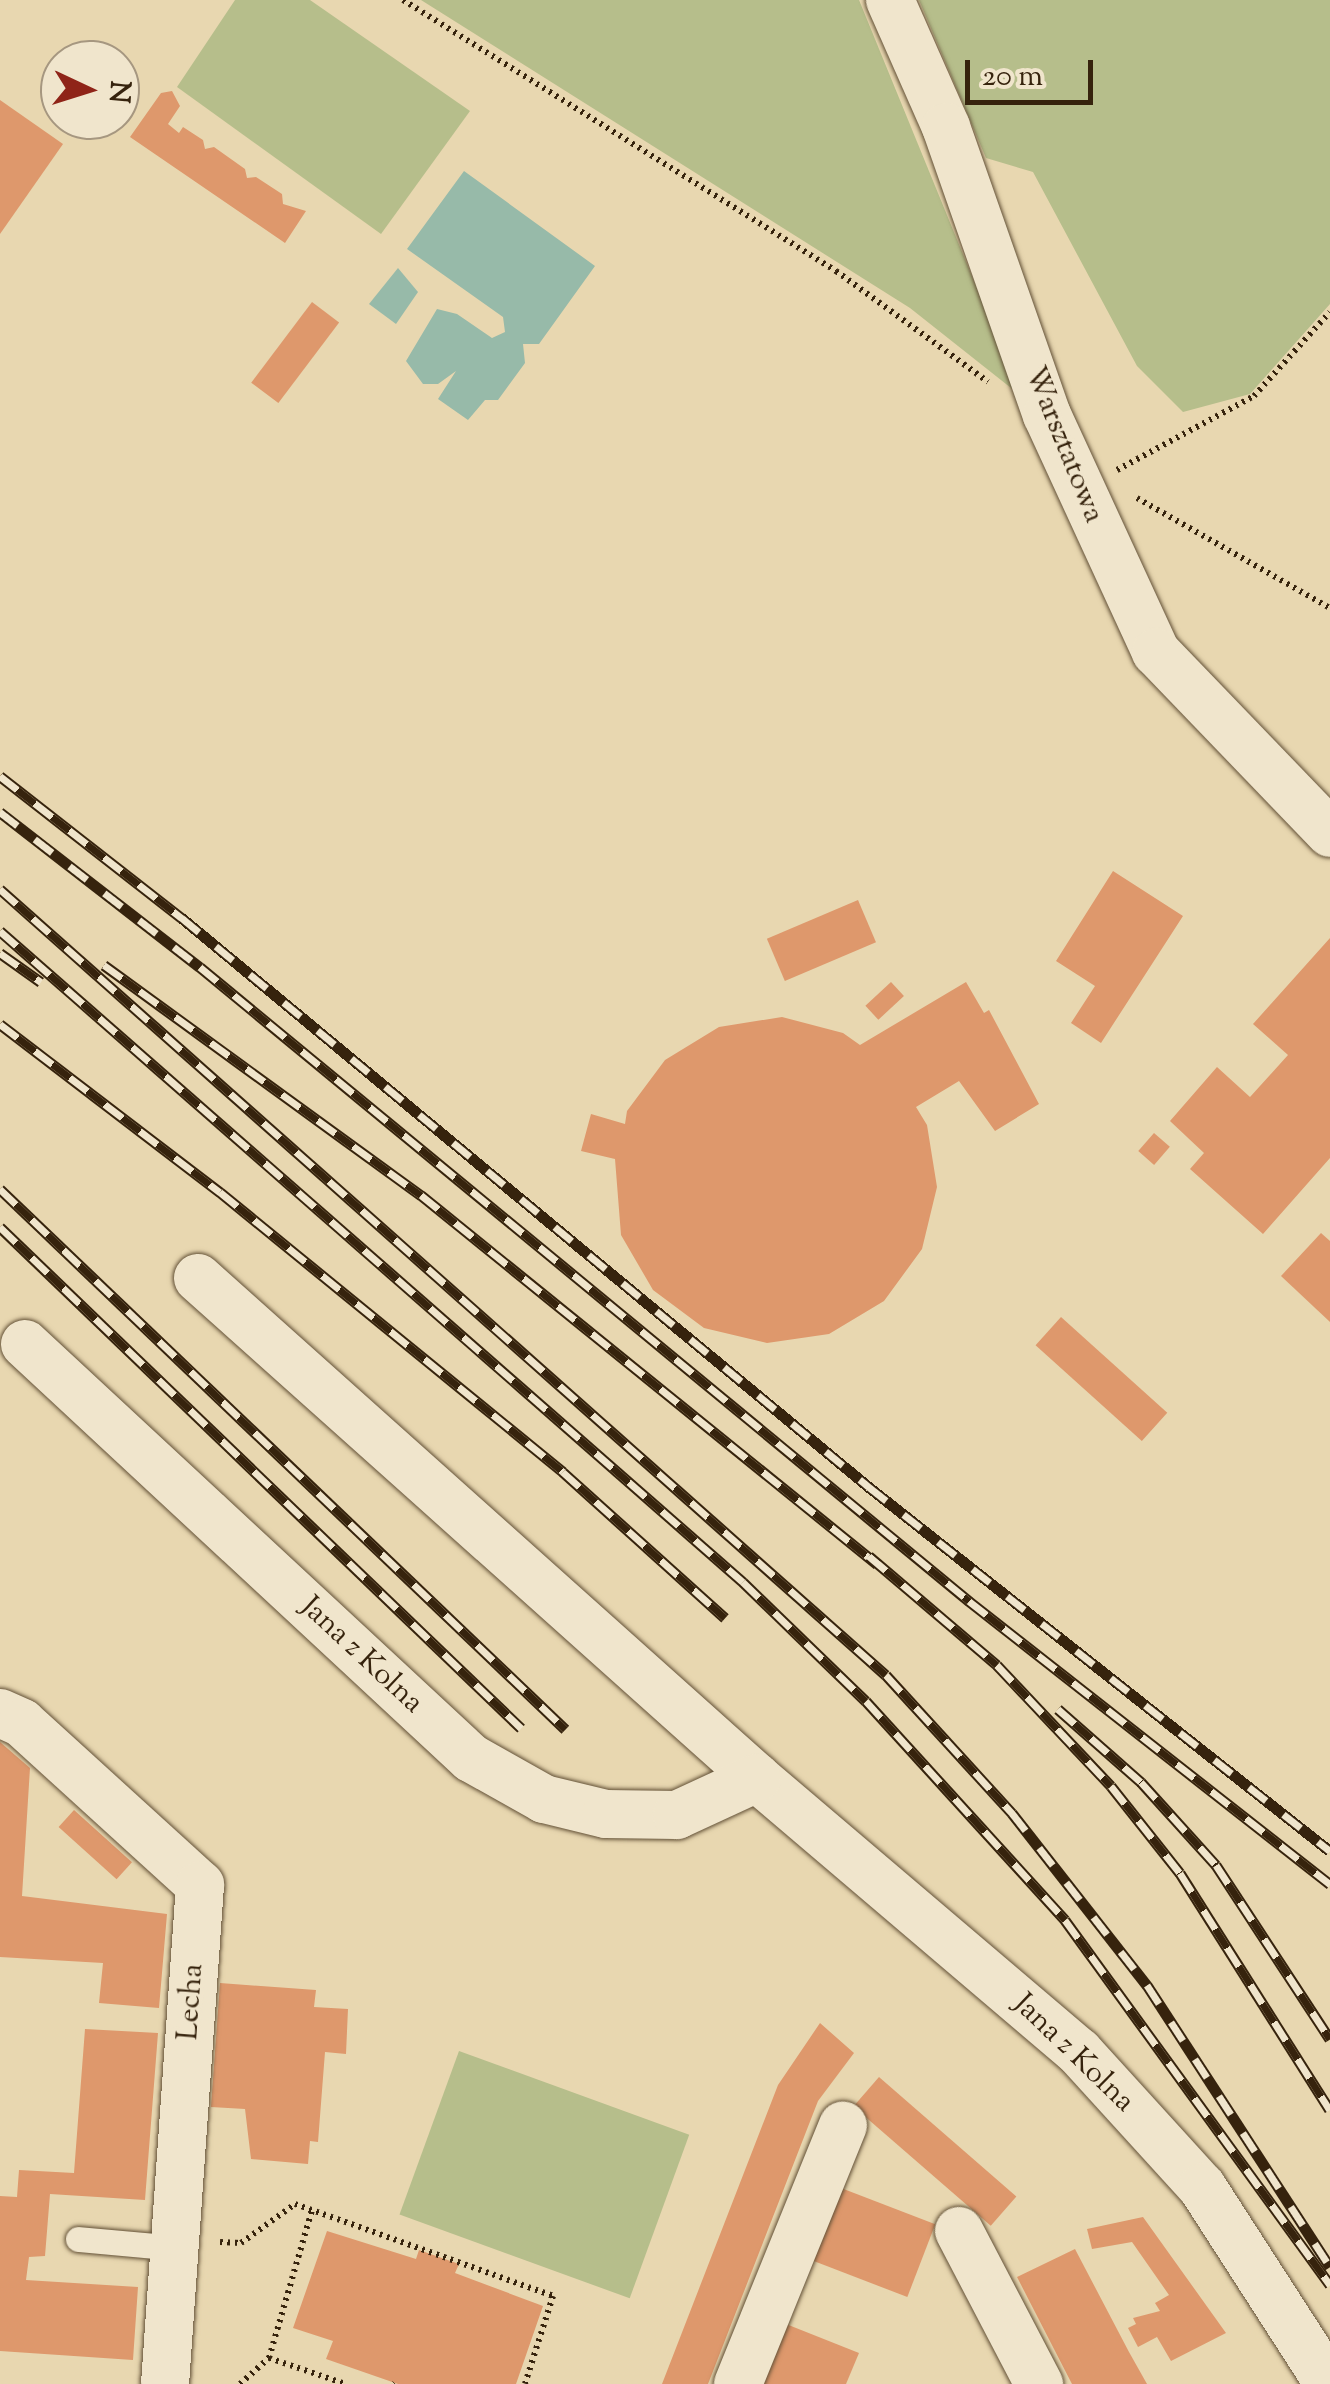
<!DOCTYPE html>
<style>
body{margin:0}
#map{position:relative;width:1330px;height:2384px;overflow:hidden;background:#e8d7b0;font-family:"Sorts Mill Goudy",serif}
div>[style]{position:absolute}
.green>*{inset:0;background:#b6be8b;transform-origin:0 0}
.water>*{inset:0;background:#97baa9}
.building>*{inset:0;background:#de986c;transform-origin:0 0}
.path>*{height:6px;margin-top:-3px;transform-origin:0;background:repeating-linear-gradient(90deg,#36230d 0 2.5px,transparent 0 7.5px)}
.roads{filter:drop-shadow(0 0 2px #625036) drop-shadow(0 0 2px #625036)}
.service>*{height:25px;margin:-12.5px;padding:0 12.5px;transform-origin:12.5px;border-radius:12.5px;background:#f0e5cc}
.minor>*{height:48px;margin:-24px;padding:0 24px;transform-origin:24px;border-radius:24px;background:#f0e5cc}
.rail>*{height:11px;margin-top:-5.5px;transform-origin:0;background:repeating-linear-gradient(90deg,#f0e5cc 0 22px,#36230d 0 44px);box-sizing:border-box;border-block:2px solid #36230d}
span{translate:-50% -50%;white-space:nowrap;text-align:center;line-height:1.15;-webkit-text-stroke:8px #f0e5cc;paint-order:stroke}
.street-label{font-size:30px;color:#36230d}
.north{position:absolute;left:40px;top:40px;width:100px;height:100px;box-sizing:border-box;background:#f0e5cc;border:2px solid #a69780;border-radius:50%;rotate:94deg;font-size:28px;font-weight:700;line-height:40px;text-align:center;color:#36230d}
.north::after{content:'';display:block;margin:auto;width:35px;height:45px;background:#8f2418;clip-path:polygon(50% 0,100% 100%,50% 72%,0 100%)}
.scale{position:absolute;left:965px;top:60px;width:128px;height:45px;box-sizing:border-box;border:5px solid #36230d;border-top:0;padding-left:12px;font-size:30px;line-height:35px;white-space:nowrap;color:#36230d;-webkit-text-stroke:8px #f0e5cc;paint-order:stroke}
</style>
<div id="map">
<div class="green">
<i style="clip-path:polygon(235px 0,310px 0,470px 111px,381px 234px,177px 87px)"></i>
<i style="clip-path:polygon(421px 0,859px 0,1021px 396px,910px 308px)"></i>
<i style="clip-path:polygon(919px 0,1330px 0,1330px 304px,1250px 394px,1183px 412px,1137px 366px,1033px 172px,986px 158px)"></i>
<i style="left:459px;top:2051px;width:245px;height:174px;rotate:20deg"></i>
</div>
<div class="water">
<i style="clip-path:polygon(464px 171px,595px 266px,539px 344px,523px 344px,525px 363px,498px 400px,485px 400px,468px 420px,438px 399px,456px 371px,438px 384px,423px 384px,406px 361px,437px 309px,457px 314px,492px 338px,505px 332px,503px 317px,407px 249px)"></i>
<i style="clip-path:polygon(398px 268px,418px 292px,396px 324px,369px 304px)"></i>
</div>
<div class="building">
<i style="clip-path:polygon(172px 91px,180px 106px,168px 124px,179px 133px,183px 127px,203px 140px,205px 149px,214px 147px,245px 169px,247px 178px,256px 177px,282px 194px,283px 204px,306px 211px,285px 243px,130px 137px,161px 93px)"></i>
<i style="clip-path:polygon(0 100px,63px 144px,0 234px)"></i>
<i style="left:312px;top:302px;width:34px;height:101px;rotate:37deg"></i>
<i style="clip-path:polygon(1113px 871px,1183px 916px,1101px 1043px,1071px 1023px,1095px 986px,1056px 961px)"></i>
<i style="left:858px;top:900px;width:46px;height:99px;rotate:67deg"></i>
<i style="clip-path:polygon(1330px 938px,1330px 1158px,1263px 1234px,1190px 1169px,1204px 1153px,1170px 1121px,1217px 1067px,1250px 1097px,1288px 1055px,1253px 1024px)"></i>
<i style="left:891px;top:982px;width:19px;height:35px;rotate:47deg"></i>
<i style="clip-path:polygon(966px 982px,984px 1013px,989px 1010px,1039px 1104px,995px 1131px,959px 1081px,916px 1107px,927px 1125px,937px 1187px,922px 1249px,884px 1301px,829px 1334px,767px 1343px,704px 1328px,653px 1290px,621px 1235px,615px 1159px,581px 1151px,591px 1114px,625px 1124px,627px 1111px,665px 1060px,719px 1027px,782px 1017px,843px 1033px,860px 1045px)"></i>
<i style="left:1154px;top:1133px;width:21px;height:24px;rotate:41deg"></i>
<i style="clip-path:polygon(1321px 1233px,1330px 1241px,1330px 1322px,1281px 1276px)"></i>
<i style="left:1061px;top:1317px;width:143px;height:38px;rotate:42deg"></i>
<i style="clip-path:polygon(0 1742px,30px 1768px,22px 1896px,167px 1914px,159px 2008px,99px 2003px,103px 1963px,0 1957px)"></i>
<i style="left:74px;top:1810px;width:78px;height:23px;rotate:42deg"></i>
<i style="clip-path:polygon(220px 1983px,316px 1990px,314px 2007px,348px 2009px,346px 2054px,325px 2052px,318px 2142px,310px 2141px,308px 2164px,251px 2159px,245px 2109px,211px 2107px)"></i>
<i style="clip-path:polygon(820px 2023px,854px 2053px,818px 2101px,708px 2384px,662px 2384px,778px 2085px)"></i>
<i style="clip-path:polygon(85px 2029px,158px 2033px,145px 2200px,50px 2194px,45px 2256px,29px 2257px,26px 2280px,138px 2287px,133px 2360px,0 2351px,0 2196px,17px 2197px,19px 2170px,74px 2173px)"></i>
<i style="left:879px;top:2077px;width:182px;height:39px;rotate:41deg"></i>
<i style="left:841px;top:2188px;width:101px;height:78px;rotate:21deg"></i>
<i style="clip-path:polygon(1143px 2217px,1226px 2333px,1171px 2361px,1157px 2337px,1138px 2347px,1128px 2328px,1136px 2324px,1133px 2318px,1160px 2311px,1155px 2303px,1169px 2295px,1132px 2242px,1092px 2249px,1087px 2229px)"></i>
<i style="clip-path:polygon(327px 2231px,416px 2259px,419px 2250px,459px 2264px,455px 2273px,543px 2306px,516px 2384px,398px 2384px,326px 2359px,333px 2341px,293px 2328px)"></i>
<i style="clip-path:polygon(1075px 2249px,1129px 2352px,1147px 2384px,1072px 2384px,1017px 2277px)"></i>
<i style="clip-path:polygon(786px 2324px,859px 2353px,846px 2384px,762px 2384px)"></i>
</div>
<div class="path">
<i style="left:403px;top:0;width:511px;rotate:32.04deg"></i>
<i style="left:836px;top:271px;width:188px;rotate:36.1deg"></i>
<i style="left:1117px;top:470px;width:156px;rotate:-28.4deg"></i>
<i style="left:1254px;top:396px;width:113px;rotate:-47.9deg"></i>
<i style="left:1137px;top:498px;width:222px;rotate:29.7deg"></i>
<i style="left:220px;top:2242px;width:21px;rotate:3deg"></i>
<i style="left:241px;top:2243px;width:67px;rotate:-35.8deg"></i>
<i style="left:295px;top:2204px;width:274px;rotate:19.6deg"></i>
<i style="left:553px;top:2296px;width:92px;rotate:107.7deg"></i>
<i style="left:269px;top:2358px;width:154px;rotate:-73.8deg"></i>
<i style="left:240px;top:2384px;width:39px;rotate:-42deg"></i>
<i style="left:269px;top:2358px;width:81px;rotate:18.7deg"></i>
<i style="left:394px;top:2384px;width:1px;rotate:-45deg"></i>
</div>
<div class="roads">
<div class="service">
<i style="left:78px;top:2239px;width:98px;rotate:5.2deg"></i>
</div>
<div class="minor">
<i style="left:890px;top:0;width:139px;rotate:66.2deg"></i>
<i style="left:946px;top:127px;width:305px;rotate:70.7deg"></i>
<i style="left:1047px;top:415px;width:261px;rotate:65.3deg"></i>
<i style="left:1156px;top:652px;width:251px;rotate:46.1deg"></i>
<i style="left:198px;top:1278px;width:750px;rotate:41.81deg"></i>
<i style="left:757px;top:1778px;width:423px;rotate:40.4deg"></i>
<i style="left:1079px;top:2052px;width:183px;rotate:47.7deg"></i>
<i style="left:1202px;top:2187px;width:234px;rotate:57.2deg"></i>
<i style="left:25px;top:1344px;width:609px;rotate:42.87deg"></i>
<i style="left:471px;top:1758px;width:84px;rotate:29.3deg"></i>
<i style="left:544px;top:1799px;width:64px;rotate:13.6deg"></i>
<i style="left:606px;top:1814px;width:71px;rotate:0.8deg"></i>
<i style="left:677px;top:1815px;width:88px;rotate:-24.8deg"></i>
<i style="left:0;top:1713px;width:24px;rotate:24deg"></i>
<i style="left:22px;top:1723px;width:241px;rotate:42.3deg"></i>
<i style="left:200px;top:1885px;width:500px;rotate:94.01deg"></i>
<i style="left:959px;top:2231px;width:173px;rotate:62.4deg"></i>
<i style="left:738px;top:2384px;width:279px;rotate:-67.9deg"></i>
</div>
</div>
<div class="rail">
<i style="left:0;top:776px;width:231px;rotate:38deg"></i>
<i style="left:182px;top:918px;width:892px;rotate:39.63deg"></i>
<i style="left:869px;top:1487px;width:587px;rotate:38.29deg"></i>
<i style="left:0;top:812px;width:253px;rotate:37.8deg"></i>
<i style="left:200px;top:967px;width:997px;rotate:39.5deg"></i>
<i style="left:969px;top:1601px;width:459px;rotate:38.1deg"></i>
<i style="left:0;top:889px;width:1184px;rotate:41.58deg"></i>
<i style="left:886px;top:1675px;width:187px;rotate:47.6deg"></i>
<i style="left:1012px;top:1813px;width:219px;rotate:51.9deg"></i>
<i style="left:1147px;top:1985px;width:336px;rotate:57deg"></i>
<i style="left:0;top:931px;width:988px;rotate:41.22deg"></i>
<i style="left:743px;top:1582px;width:171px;rotate:44.1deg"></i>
<i style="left:866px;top:1701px;width:296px;rotate:47.7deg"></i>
<i style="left:1065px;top:1920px;width:451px;rotate:54deg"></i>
<i style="left:0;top:953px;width:50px;rotate:35.3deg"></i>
<i style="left:104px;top:965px;width:392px;rotate:36deg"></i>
<i style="left:421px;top:1195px;width:587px;rotate:38.98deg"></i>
<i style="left:0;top:1024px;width:277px;rotate:37.4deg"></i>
<i style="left:220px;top:1192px;width:443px;rotate:39.2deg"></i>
<i style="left:563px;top:1472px;width:218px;rotate:42deg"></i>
<i style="left:0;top:1189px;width:782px;rotate:43.7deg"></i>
<i style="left:0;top:1227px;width:723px;rotate:43.88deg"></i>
<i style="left:869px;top:1556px;width:168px;rotate:40.4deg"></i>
<i style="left:997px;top:1665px;width:166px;rotate:46.7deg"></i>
<i style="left:1111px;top:1786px;width:111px;rotate:51.6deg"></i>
<i style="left:1180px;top:1873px;width:280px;rotate:57.7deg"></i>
<i style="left:1058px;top:1709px;width:111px;rotate:41.3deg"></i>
<i style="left:1141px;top:1782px;width:112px;rotate:47.9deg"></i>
<i style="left:1216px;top:1865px;width:208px;rotate:56.8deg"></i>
</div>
<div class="street-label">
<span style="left:1063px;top:445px;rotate:68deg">Warsztatowa</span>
<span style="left:361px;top:1656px;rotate:43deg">Jana z Kolna</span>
<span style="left:192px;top:2002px;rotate:-86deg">Lecha</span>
<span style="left:1073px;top:2054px;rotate:44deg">Jana z Kolna</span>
</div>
<div class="north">N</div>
<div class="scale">20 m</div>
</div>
